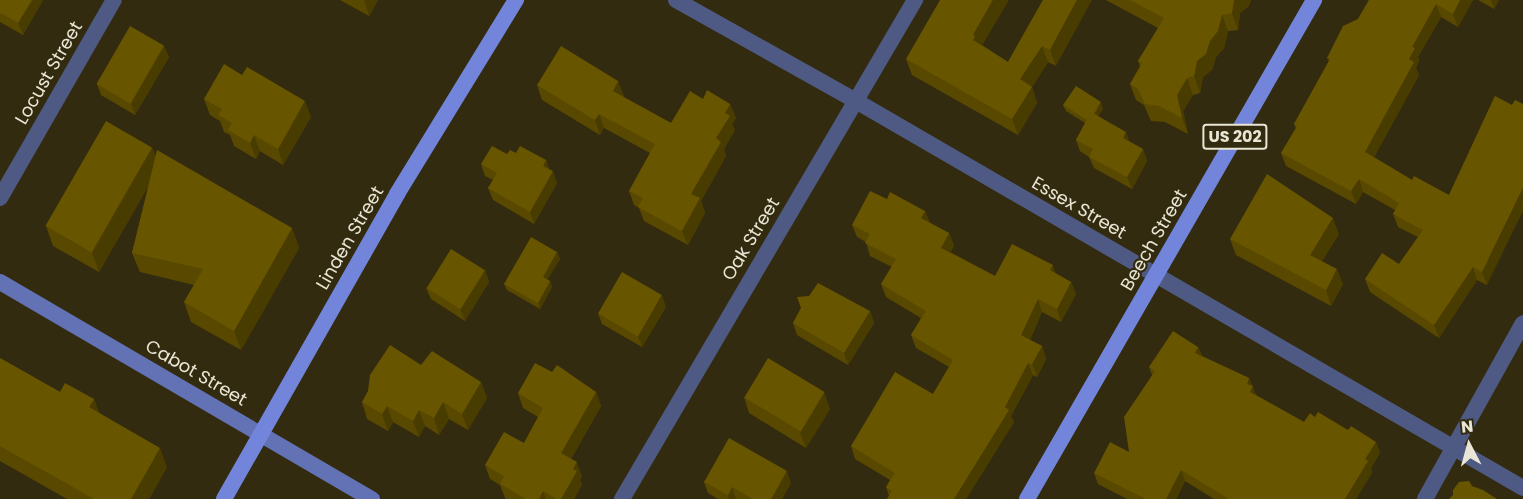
<!DOCTYPE html>
<style>
body{margin:0}
#map{position:relative;width:1523px;height:499px;overflow:hidden;background:#322b0f;font-family:Poppins,sans-serif}
div>[style]{position:absolute}
.minor>*{height:16px;margin:-8px;padding:0 8px;transform-origin:8px;border-radius:8px;background:#4f5a84}
.secondary>*{height:16px;margin:-8px;padding:0 8px;transform-origin:8px;border-radius:8px;background:#6372b5}
.primary>*{height:16px;margin:-8px;padding:0 8px;transform-origin:8px;border-radius:8px;background:#7285db}
.wall>*{inset:0;background:#594900}
.shaded-wall>*{inset:0;background:#493c00}
.building>*{inset:0;background:#685500;transform-origin:0 0}
span{translate:-50% -50%;white-space:nowrap;text-align:center;line-height:1.15;-webkit-text-stroke:4.5px #322b0f;paint-order:stroke}
.shield-label span{padding:2px 4px;background:#322b0f;border:2px solid;border-radius:4px;-webkit-text-stroke-width:0}
.shield-label{font-size:16px;color:#eae6d5;font-weight:700}
.street-label{font-size:18px;color:#eae6d5}
.north{position:absolute;left:1439px;top:415px;width:60px;height:60px;-webkit-text-stroke:4px #322b0f;paint-order:stroke;rotate:354deg;font-size:16px;font-weight:700;line-height:24px;text-align:center;color:#eae6d5}
.north::after{content:'';display:block;margin:auto;width:21px;height:27px;background:#eae6d5;clip-path:polygon(50% 0,100% 100%,50% 72%,0 100%)}
</style>
<div id="map">
<div class="minor">
<i style="left:676px;top:0;width:206px;rotate:29.3deg"></i>
<i style="left:856px;top:101px;width:771px;rotate:30.12deg"></i>
<i style="left:0;top:198px;width:228px;rotate:-60.1deg"></i>
<i style="left:622px;top:499px;width:579px;rotate:-59.58deg"></i>
<i style="left:1425px;top:499px;width:201px;rotate:-60.9deg"></i>
</div>
<div class="secondary">
<i style="left:0;top:282px;width:431px;rotate:30.3deg"></i>
</div>
<div class="primary">
<i style="left:224px;top:499px;width:351px;rotate:-60.4deg"></i>
<i style="left:397px;top:194px;width:228px;rotate:-58.5deg"></i>
<i style="left:1027px;top:499px;width:576px;rotate:-60.09deg"></i>
</div>
<div class="wall">
<i style="clip-path:polygon(0 0,43px 0,23px 35px,0 22px)"></i>
<i style="clip-path:polygon(340px 0,378px 0,369px 16px)"></i>
<i style="clip-path:polygon(1043px 0,1056px 66px,1048px 62px,1032px 87px,1037px 103px,1018px 135px,912px 75px,906px 59px,982px 45px,1008px 62px)"></i>
<i style="clip-path:polygon(1106px 0,1251px 0,1249px 6px,1240px 13px,1238px 30px,1228px 31px,1224px 48px,1216px 57px,1212px 70px,1203px 77px,1200px 93px,1193px 95px,1183px 111px,1188px 134px,1165px 122px,1151px 121px,1144px 105px,1136px 100px,1130px 84px,1140px 67px,1138px 61px,1158px 28px)"></i>
<i style="clip-path:polygon(1369px 0,1473px 0,1458px 27px,1441px 17px,1418px 57px,1419px 61px,1416px 68px,1419px 75px,1374px 157px,1412px 180px,1449px 195px,1495px 96px,1487px 285px,1477px 280px,1439px 338px,1370px 292px,1365px 279px,1399px 264px,1418px 237px,1398px 227px,1393px 214px,1395px 210px,1363px 192px,1356px 204px,1286px 166px,1281px 153px,1296px 129px,1294px 124px,1329px 61px,1327px 58px,1358px 19px)"></i>
<i style="clip-path:polygon(1478px 0,1499px 0,1494px 9px)"></i>
<i style="clip-path:polygon(164px 46px,169px 57px,135px 115px,101px 95px,97px 84px)"></i>
<i style="clip-path:polygon(618px 81px,623px 97px,671px 123px,703px 99px,730px 104px,736px 118px,732px 124px,735px 130px,724px 149px,726px 156px,701px 201px,705px 213px,688px 245px,644px 221px,639px 208px,634px 205px,629px 191px,650px 153px,604px 128px,600px 135px,542px 100px,537px 85px)"></i>
<i style="clip-path:polygon(204px 99px,311px 117px,283px 165px,260px 151px,256px 159px,234px 146px,230px 135px,224px 132px,220px 121px,210px 115px)"></i>
<i style="clip-path:polygon(1063px 105px,1103px 109px,1098px 116px,1130px 142px,1143px 149px,1147px 161px,1132px 189px,1094px 168px,1089px 157px,1080px 151px,1076px 140px,1085px 123px,1066px 111px)"></i>
<i style="clip-path:polygon(152px 148px,156px 157px,292px 228px,299px 248px,241px 350px,191px 322px,184px 302px,194px 285px,140px 272px,132px 253px,149px 185px,99px 272px,53px 246px,46px 226px)"></i>
<i style="clip-path:polygon(516px 153px,546px 160px,549px 169px,557px 183px,534px 224px,493px 200px,488px 188px,493px 180px,485px 176px,481px 164px,507px 154px)"></i>
<i style="clip-path:polygon(887px 199px,925px 211px,930px 223px,949px 233px,954px 246px,950px 252px,995px 276px,1055px 273px,1071px 282px,1076px 294px,1061px 322px,1042px 312px,1030px 340px,1042px 346px,1046px 359px,1037px 377px,1033px 375px,1011px 416px,1014px 422px,966px 499px,887px 499px,889px 496px,886px 487px,890px 480px,855px 459px,851px 446px,933px 394px,949px 367px,916px 348px,911px 335px,921px 318px,886px 297px,881px 284px,892px 267px,870px 256px,866px 242px,857px 237px,852px 225px)"></i>
<i style="clip-path:polygon(1339px 234px,1322px 261px,1343px 284px,1331px 306px,1236px 255px,1230px 239px)"></i>
<i style="clip-path:polygon(557px 252px,560px 259px,547px 280px,550px 281px,552px 287px,540px 309px,507px 290px,504px 284px)"></i>
<i style="clip-path:polygon(485px 270px,489px 282px,465px 321px,431px 299px,426px 288px)"></i>
<i style="clip-path:polygon(666px 307px,642px 347px,602px 324px,598px 313px)"></i>
<i style="clip-path:polygon(801px 308px,870px 311px,874px 323px,848px 365px,797px 335px,793px 323px)"></i>
<i style="clip-path:polygon(1198px 347px,1202px 356px,1249px 378px,1256px 395px,1304px 422px,1315px 417px,1376px 442px,1380px 453px,1371px 468px,1372px 473px,1356px 499px,1214px 499px,1185px 481px,1176px 499px,1127px 499px,1098px 484px,1094px 473px,1129px 452px,1152px 375px,1149px 367px)"></i>
<i style="clip-path:polygon(0 358px,60px 392px,94px 399px,99px 413px,167px 467px,149px 499px,67px 499px,0 461px)"></i>
<i style="clip-path:polygon(421px 365px,481px 382px,487px 398px,468px 430px,449px 419px,439px 435px,425px 426px,419px 437px,393px 422px,388px 431px,367px 419px,362px 402px)"></i>
<i style="clip-path:polygon(552px 372px,596px 392px,601px 406px,571px 459px,582px 477px,580px 480px,582px 485px,574px 499px,506px 499px,505px 498px,500px 485px,490px 479px,485px 465px,524px 443px,538px 417px,523px 408px,518px 393px)"></i>
<i style="clip-path:polygon(744px 397px,830px 409px,806px 448px,749px 413px)"></i>
<i style="clip-path:polygon(704px 482px,791px 483px,782px 499px,718px 499px,708px 493px)"></i>
</div>
<div class="shaded-wall">
<i style="clip-path:polygon(32px 0,43px 0,23px 35px,18px 23px)"></i>
<i style="clip-path:polygon(364px 0,378px 0,369px 16px)"></i>
<i style="clip-path:polygon(993px 0,1009px 0,980px 49px,973px 40px,973px 35px)"></i>
<i style="clip-path:polygon(1077px 0,1092px 0,1056px 66px,1050px 50px)"></i>
<i style="clip-path:polygon(1234px 0,1251px 0,1249px 6px,1240px 13px,1238px 30px,1232px 13px)"></i>
<i style="clip-path:polygon(1460px 0,1473px 0,1458px 27px,1453px 14px)"></i>
<i style="clip-path:polygon(1491px 0,1499px 0,1494px 9px)"></i>
<i style="clip-path:polygon(1436px 4px,1441px 17px,1418px 57px,1419px 61px,1416px 68px,1419px 75px,1370px 165px,1365px 152px,1412px 47px)"></i>
<i style="clip-path:polygon(1222px 15px,1228px 31px,1224px 48px,1216px 57px,1212px 70px,1203px 77px,1200px 93px,1194px 76px,1197px 61px,1210px 41px)"></i>
<i style="clip-path:polygon(164px 46px,169px 57px,135px 115px,131px 104px)"></i>
<i style="clip-path:polygon(1042px 46px,1048px 62px,1032px 87px,1037px 103px,1018px 135px,1012px 119px,1020px 79px)"></i>
<i style="clip-path:polygon(1187px 78px,1193px 95px,1183px 111px,1188px 134px,1182px 118px,1177px 95px)"></i>
<i style="clip-path:polygon(618px 81px,624px 96px,618px 105px,613px 91px)"></i>
<i style="clip-path:polygon(305px 101px,311px 117px,283px 165px,278px 149px)"></i>
<i style="clip-path:polygon(1101px 102px,1103px 109px,1091px 127px,1089px 121px)"></i>
<i style="clip-path:polygon(730px 104px,736px 118px,732px 124px,735px 130px,724px 149px,726px 156px,701px 201px,705px 213px,688px 245px,682px 231px,691px 194px,725px 113px)"></i>
<i style="clip-path:polygon(599px 114px,604px 128px,600px 135px,595px 120px)"></i>
<i style="clip-path:polygon(1126px 132px,1130px 143px,1123px 138px)"></i>
<i style="clip-path:polygon(254px 135px,260px 151px,256px 159px,250px 143px)"></i>
<i style="clip-path:polygon(152px 148px,159px 167px,99px 272px,92px 253px)"></i>
<i style="clip-path:polygon(1143px 149px,1147px 161px,1132px 189px,1127px 177px)"></i>
<i style="clip-path:polygon(546px 160px,550px 172px,543px 166px)"></i>
<i style="clip-path:polygon(553px 171px,557px 183px,534px 224px,530px 212px)"></i>
<i style="clip-path:polygon(1359px 179px,1363px 192px,1356px 204px,1351px 191px)"></i>
<i style="clip-path:polygon(1523px 188px,1523px 211px,1487px 285px,1482px 272px)"></i>
<i style="clip-path:polygon(925px 211px,930px 223px,921px 218px)"></i>
<i style="clip-path:polygon(1333px 218px,1339px 234px,1316px 270px,1310px 255px)"></i>
<i style="clip-path:polygon(292px 228px,299px 248px,241px 350px,234px 331px)"></i>
<i style="clip-path:polygon(949px 233px,954px 246px,946px 260px,941px 248px)"></i>
<i style="clip-path:polygon(557px 252px,560px 259px,545px 283px,543px 277px)"></i>
<i style="clip-path:polygon(1053px 265px,1057px 278px,1050px 270px)"></i>
<i style="clip-path:polygon(1473px 267px,1477px 280px,1439px 338px,1434px 325px)"></i>
<i style="clip-path:polygon(1337px 269px,1343px 284px,1331px 306px,1326px 290px)"></i>
<i style="clip-path:polygon(485px 270px,489px 282px,465px 321px,460px 309px)"></i>
<i style="clip-path:polygon(550px 281px,552px 287px,540px 309px,538px 303px)"></i>
<i style="clip-path:polygon(1071px 282px,1076px 294px,1061px 322px,1057px 309px)"></i>
<i style="clip-path:polygon(662px 295px,666px 307px,642px 347px,638px 336px)"></i>
<i style="clip-path:polygon(1038px 299px,1042px 312px,1026px 348px,1021px 335px)"></i>
<i style="clip-path:polygon(870px 311px,874px 323px,848px 365px,844px 353px)"></i>
<i style="clip-path:polygon(1042px 346px,1046px 359px,1037px 377px,1032px 364px)"></i>
<i style="clip-path:polygon(1198px 347px,1203px 359px,1195px 353px)"></i>
<i style="clip-path:polygon(1028px 363px,1033px 375px,1011px 416px,1014px 422px,966px 499px,954px 499px)"></i>
<i style="clip-path:polygon(1249px 378px,1257px 398px,1254px 403px,1247px 384px)"></i>
<i style="clip-path:polygon(481px 382px,487px 398px,468px 430px,462px 414px)"></i>
<i style="clip-path:polygon(596px 392px,601px 406px,566px 467px,561px 453px)"></i>
<i style="clip-path:polygon(824px 392px,830px 409px,806px 448px,800px 432px)"></i>
<i style="clip-path:polygon(94px 399px,101px 418px,89px 407px)"></i>
<i style="clip-path:polygon(443px 402px,449px 419px,439px 435px,434px 418px)"></i>
<i style="clip-path:polygon(387px 406px,393px 422px,388px 431px,382px 414px)"></i>
<i style="clip-path:polygon(419px 410px,425px 426px,419px 437px,413px 421px)"></i>
<i style="clip-path:polygon(1376px 442px,1380px 453px,1371px 468px,1372px 473px,1356px 499px,1345px 499px,1365px 459px)"></i>
<i style="clip-path:polygon(160px 448px,167px 467px,149px 499px,131px 499px)"></i>
<i style="clip-path:polygon(577px 462px,582px 477px,580px 480px,582px 485px,574px 499px,561px 499px,573px 469px)"></i>
<i style="clip-path:polygon(1181px 470px,1185px 481px,1176px 499px,1166px 499px)"></i>
<i style="clip-path:polygon(787px 471px,791px 483px,782px 499px,771px 499px)"></i>
<i style="clip-path:polygon(732px 487px,736px 499px,729px 499px,728px 495px)"></i>
<i style="clip-path:polygon(543px 491px,546px 499px,539px 499px)"></i>
</div>
<div class="building">
<i style="clip-path:polygon(0 0,32px 0,18px 23px,0 13px)"></i>
<i style="clip-path:polygon(940px 0,993px 0,973px 35px,975px 36px,973px 40px,1008px 62px,1043px 0,1077px 0,1050px 50px,1042px 46px,1020px 79px,1032px 87px,1012px 119px,906px 59px)"></i>
<i style="clip-path:polygon(1130px 0,1234px 0,1232px 13px,1222px 15px,1218px 31px,1210px 41px,1206px 54px,1197px 61px,1194px 76px,1187px 78px,1177px 95px,1182px 118px,1159px 106px,1145px 104px,1138px 89px,1130px 84px,1142px 63px,1138px 61px,1164px 18px)"></i>
<i style="clip-path:polygon(1369px 0,1460px 0,1453px 14px,1436px 4px,1412px 47px,1415px 48px,1409px 59px,1414px 62px,1365px 152px,1412px 180px,1414px 176px,1449px 195px,1495px 96px,1512px 105px,1515px 100px,1523px 104px,1523px 188px,1482px 272px,1473px 267px,1434px 325px,1365px 279px,1382px 253px,1399px 264px,1423px 230px,1393px 214px,1399px 203px,1359px 179px,1351px 191px,1281px 153px,1297px 126px,1294px 124px,1330px 59px,1327px 58px,1343px 26px,1358px 19px)"></i>
<i style="left:130px;top:26px;width:39px;height:67px;rotate:30deg"></i>
<i style="clip-path:polygon(561px 46px,618px 81px,613px 91px,671px 123px,690px 91px,703px 99px,707px 90px,730px 104px,725px 113px,730px 116px,716px 138px,721px 142px,691px 194px,700px 198px,682px 231px,638px 207px,643px 198px,629px 191px,655px 144px,599px 114px,595px 120px,537px 85px)"></i>
<i style="clip-path:polygon(224px 64px,242px 75px,247px 67px,305px 101px,278px 149px,254px 135px,250px 143px,228px 130px,232px 123px,218px 115px,222px 109px,204px 99px)"></i>
<i style="clip-path:polygon(1076px 86px,1101px 102px,1094px 114px,1091px 112px,1087px 120px,1063px 105px)"></i>
<i style="clip-path:polygon(1091px 112px,1126px 132px,1123px 138px,1143px 149px,1127px 177px,1089px 157px,1093px 149px,1076px 140px)"></i>
<i style="left:106px;top:121px;width:53px;height:121px;rotate:30deg"></i>
<i style="clip-path:polygon(492px 146px,507px 154px,510px 150px,516px 153px,520px 146px,546px 160px,543px 166px,553px 171px,530px 212px,488px 188px,497px 173px,481px 164px)"></i>
<i style="clip-path:polygon(157px 150px,292px 228px,234px 331px,184px 302px,203px 269px,132px 253px)"></i>
<i style="clip-path:polygon(1267px 174px,1333px 218px,1310px 255px,1337px 269px,1326px 290px,1230px 239px)"></i>
<i style="clip-path:polygon(870px 191px,887px 199px,890px 192px,925px 211px,921px 218px,949px 233px,941px 248px,995px 276px,1012px 244px,1053px 265px,1050px 270px,1071px 282px,1057px 309px,1038px 299px,1021px 335px,1042px 346px,1032px 364px,1028px 363px,1005px 407px,1009px 410px,954px 499px,887px 499px,892px 491px,886px 487px,895px 473px,851px 446px,895px 372px,933px 394px,953px 360px,911px 335px,926px 311px,881px 284px,896px 259px,865px 243px,870px 234px,852px 225px)"></i>
<i style="clip-path:polygon(531px 237px,557px 252px,543px 277px,550px 281px,538px 303px,504px 284px)"></i>
<i style="left:451px;top:249px;width:40px;height:46px;rotate:32deg"></i>
<i style="left:622px;top:272px;width:46px;height:48px;rotate:30deg"></i>
<i style="clip-path:polygon(818px 283px,870px 311px,844px 353px,793px 323px,801px 308px,797px 297px,809px 296px)"></i>
<i style="clip-path:polygon(1173px 331px,1198px 347px,1195px 353px,1249px 378px,1247px 384px,1253px 386px,1250px 392px,1304px 422px,1310px 413px,1315px 417px,1318px 412px,1348px 430px,1351px 426px,1376px 442px,1365px 459px,1368px 461px,1345px 499px,1229px 499px,1181px 470px,1166px 499px,1146px 499px,1094px 473px,1110px 442px,1129px 452px,1124px 417px,1155px 371px,1149px 367px)"></i>
<i style="clip-path:polygon(390px 345px,421px 365px,432px 351px,481px 382px,462px 414px,443px 402px,434px 418px,419px 410px,413px 421px,387px 406px,382px 414px,362px 402px,368px 391px,370px 375px)"></i>
<i style="clip-path:polygon(0 358px,60px 392px,65px 383px,94px 399px,89px 407px,160px 448px,131px 499px,94px 499px,0 446px)"></i>
<i style="left:768px;top:358px;width:66px;height:46px;rotate:31deg"></i>
<i style="clip-path:polygon(535px 363px,552px 372px,557px 365px,596px 392px,561px 453px,577px 462px,573px 469px,577px 471px,561px 499px,557px 499px,543px 491px,539px 499px,526px 499px,500px 484px,504px 476px,485px 465px,504px 432px,524px 443px,543px 408px,518px 393px)"></i>
<i style="clip-path:polygon(729px 438px,787px 471px,771px 499px,753px 499px,732px 487px,728px 495px,704px 482px)"></i>
<i style="clip-path:polygon(1469px 481px,1472px 486px,1483px 490px,1497px 499px,1449px 499px,1453px 495px,1453px 490px,1459px 482px)"></i>
</div>
<div class="shield-label">
<span style="left:1235px;top:137px">US 202</span>
</div>
<div class="street-label">
<span style="left:49px;top:73px;rotate:-60deg">Locust Street</span>
<span style="left:1079px;top:208px;rotate:30deg">Essex Street</span>
<span style="left:350px;top:238px;rotate:-60deg">Linden Street</span>
<span style="left:751px;top:239px;rotate:-59deg">Oak Street</span>
<span style="left:1154px;top:240px;rotate:-60deg">Beech Street</span>
<span style="left:196px;top:373px;rotate:30deg">Cabot Street</span>
</div>
<div class="north">N</div>
</div>
